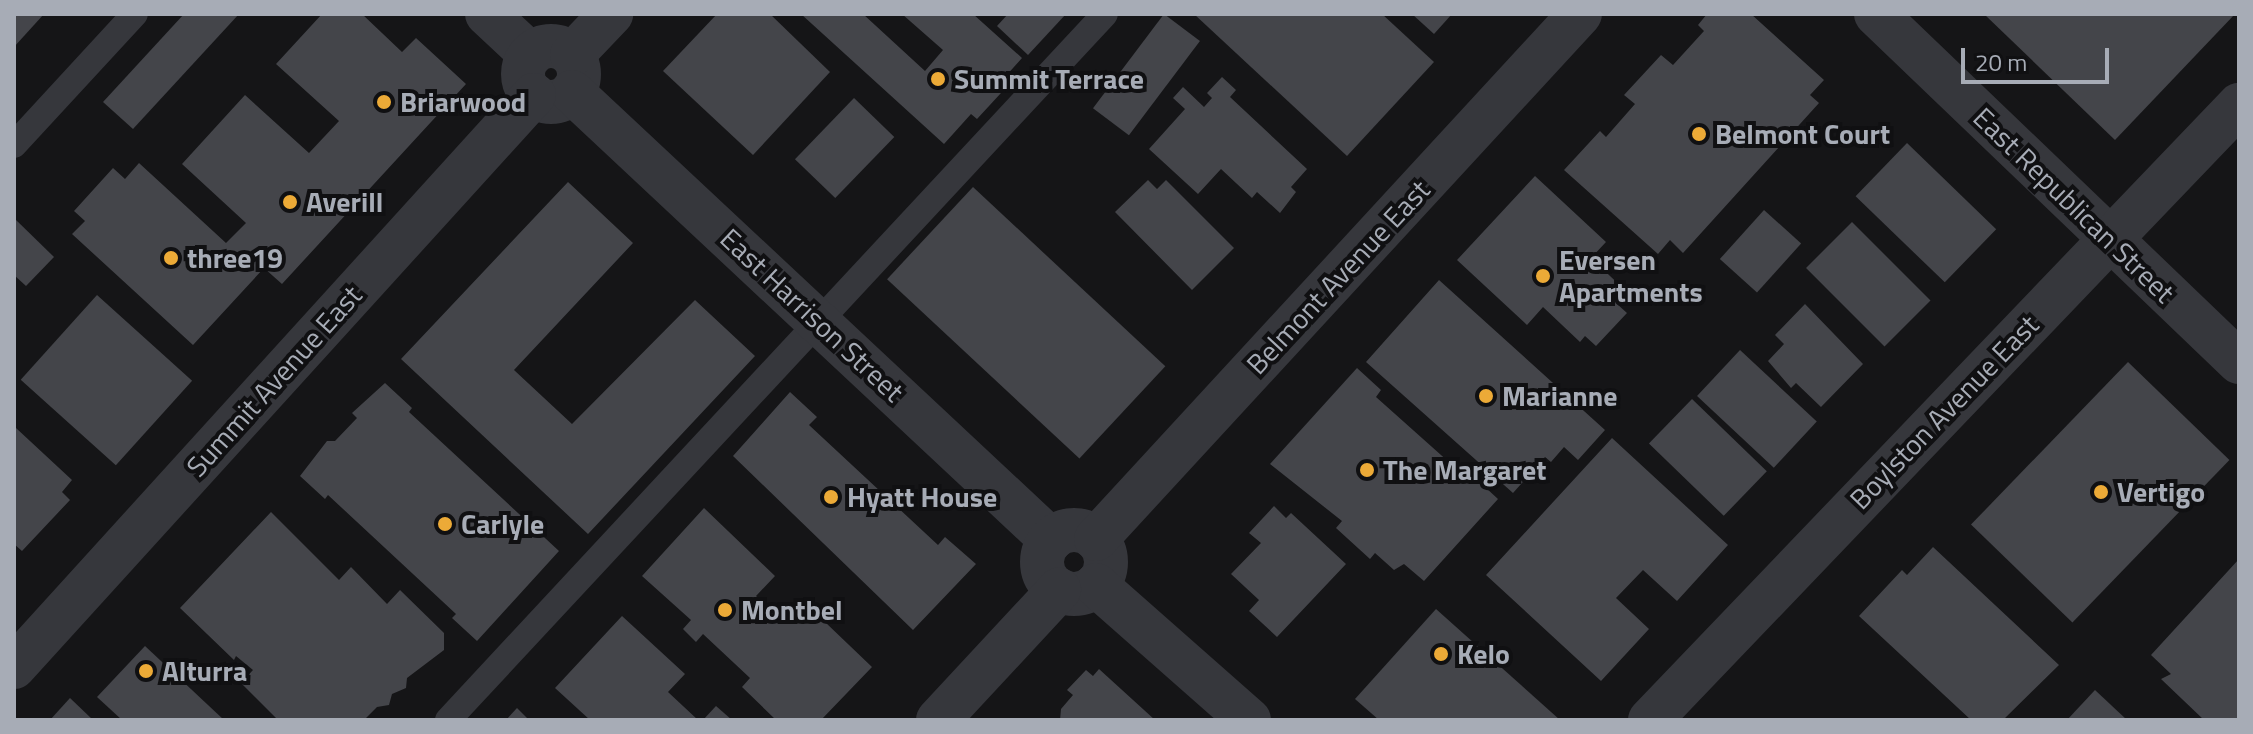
<!DOCTYPE html>
<style>
body{margin:0}
#map{position:relative;width:2253px;height:734px;overflow:hidden;background:#151517;font-family:"Titillium Web",sans-serif}
div>[style]{position:absolute}
.building>*{inset:0;background:#44454a;transform-origin:0 0}
.service>*{height:26px;margin:-13px;padding:0 13px;transform-origin:13px;border-radius:13px;background:#36373c}
.minor>*{height:44px;margin:-22px;padding:0 22px;transform-origin:22px;border-radius:22px;background:#36373c}
.minor>.ring{margin:-22px;padding:0;box-sizing:content-box;background:none;border:44px solid #36373c;border-radius:50%}
.dots>*{width:22px;height:22px;translate:-50% -50%;box-sizing:border-box;border:4px solid #101012;border-radius:50%}
span{translate:-50% -50%;white-space:nowrap;text-align:center;line-height:1.15;-webkit-text-stroke:8px #101012;paint-order:stroke}
.poi-label{font-size:28px;color:#a7acb6;font-weight:700}
.left{translate:0 -50%;text-align:left}
.street-label{font-size:28px;color:#a7acb6}
.frame{position:absolute;inset:0;border:16px solid #a7acb6;pointer-events:none}
.scale{position:absolute;left:1961px;top:48px;width:148px;height:36px;box-sizing:border-box;border:4px solid #a7acb6;border-top:0;padding-left:10px;font-size:24px;line-height:28px;white-space:nowrap;color:#a7acb6;-webkit-text-stroke:6px #101012;paint-order:stroke}
</style>
<div id="map">
<div class="building">
<i style="clip-path:polygon(14px 14px,44px 14px,14px 47px)"></i>
<i style="clip-path:polygon(184px 14px,239px 14px,133px 129px,103px 102px)"></i>
<i style="clip-path:polygon(322px 14px,362px 14px,402px 52px,416px 38px,466px 84px,282px 284px,264px 268px,193px 345px,72px 234px,85px 221px,74px 211px,113px 168px,125px 179px,139px 163px,226px 243px,246px 223px,182px 164px,245px 95px,309px 153px,339px 121px,276px 64px)"></i>
<i style="clip-path:polygon(717px 14px,770px 14px,830px 72px,753px 155px,663px 71px)"></i>
<i style="clip-path:polygon(801px 14px,863px 14px,925px 71px,943px 50px,902px 14px,973px 14px,1022px 58px,995px 88px,1001px 93px,977px 119px,971px 114px,944px 144px)"></i>
<i style="clip-path:polygon(1008px 14px,1066px 14px,1028px 55px,997px 26px)"></i>
<i style="left:1164px;top:14px;width:45px;height:118px;rotate:37deg"></i>
<i style="clip-path:polygon(1194px 14px,1382px 14px,1434px 62px,1347px 156px)"></i>
<i style="clip-path:polygon(1412px 14px,1452px 14px,1434px 34px)"></i>
<i style="clip-path:polygon(1707px 14px,1751px 14px,1824px 80px,1810px 95px,1819px 103px,1683px 253px,1670px 240px,1658px 254px,1564px 170px,1600px 131px,1606px 137px,1635px 104px,1624px 95px,1661px 55px,1673px 65px,1704px 31px,1698px 25px)"></i>
<i style="clip-path:polygon(1984px 14px,2235px 14px,2115px 140px)"></i>
<i style="clip-path:polygon(1222px 77px,1236px 90px,1230px 97px,1307px 169px,1291px 187px,1296px 192px,1280px 213px,1257px 192px,1252px 198px,1221px 169px,1198px 194px,1149px 149px,1185px 109px,1173px 98px,1183px 87px,1204px 107px,1212px 98px,1207px 93px)"></i>
<i style="left:854px;top:98px;width:56px;height:85px;rotate:44deg"></i>
<i style="left:1907px;top:143px;width:124px;height:74px;rotate:44deg"></i>
<i style="clip-path:polygon(1535px 176px,1606px 242px,1591px 258px,1628px 293px,1617px 304px,1627px 313px,1596px 346px,1585px 336px,1580px 342px,1543px 307px,1527px 325px,1457px 260px)"></i>
<i style="clip-path:polygon(1148px 180px,1157px 189px,1166px 180px,1234px 248px,1192px 290px,1115px 212px)"></i>
<i style="clip-path:polygon(568px 182px,633px 243px,514px 370px,572px 424px,695px 300px,755px 356px,588px 534px,401px 359px)"></i>
<i style="left:973px;top:187px;width:263px;height:126px;rotate:43deg"></i>
<i style="left:1764px;top:210px;width:50px;height:66px;rotate:42deg"></i>
<i style="clip-path:polygon(14px 218px,54px 257px,26px 286px,14px 275px)"></i>
<i style="left:1852px;top:222px;width:111px;height:65px;rotate:45deg"></i>
<i style="clip-path:polygon(1439px 280px,1605px 430px,1578px 460px,1564px 447px,1551px 462px,1545px 457px,1513px 493px,1366px 362px)"></i>
<i style="left:97px;top:295px;width:128px;height:114px;rotate:42deg"></i>
<i style="clip-path:polygon(1805px 304px,1863px 364px,1821px 407px,1796px 383px,1791px 388px,1768px 361px,1784px 344px,1775px 335px)"></i>
<i style="left:1740px;top:350px;width:105px;height:63px;rotate:43deg"></i>
<i style="left:2128px;top:362px;width:141px;height:226px;rotate:44deg"></i>
<i style="clip-path:polygon(1357px 368px,1381px 390px,1376px 397px,1469px 480px,1472px 475px,1498px 499px,1424px 581px,1404px 564px,1394px 570px,1375px 553px,1370px 559px,1336px 528px,1342px 521px,1270px 464px)"></i>
<i style="clip-path:polygon(385px 383px,412px 408px,409px 412px,559px 551px,477px 641px,452px 618px,456px 614px,328px 495px,325px 499px,300px 476px,327px 441px,335px 441px,357px 418px,352px 413px)"></i>
<i style="clip-path:polygon(790px 392px,817px 417px,809px 425px,938px 545px,945px 537px,976px 564px,913px 630px,733px 456px)"></i>
<i style="left:1692px;top:399px;width:104px;height:62px;rotate:44deg"></i>
<i style="clip-path:polygon(16px 428px,72px 480px,62px 492px,70px 500px,22px 551px,14px 544px)"></i>
<i style="clip-path:polygon(1612px 438px,1728px 545px,1677px 601px,1643px 570px,1616px 598px,1649px 629px,1601px 681px,1486px 575px)"></i>
<i style="clip-path:polygon(1274px 506px,1286px 518px,1291px 513px,1346px 564px,1277px 637px,1249px 611px,1259px 600px,1231px 574px,1261px 543px,1249px 533px)"></i>
<i style="clip-path:polygon(704px 508px,775px 576px,756px 596px,782px 621px,802px 600px,872px 667px,821px 720px,776px 720px,742px 687px,750px 678px,703px 634px,696px 642px,683px 629px,691px 620px,642px 576px)"></i>
<i style="clip-path:polygon(271px 512px,339px 580px,351px 567px,387px 604px,400px 590px,444px 633px,444px 650px,407px 678px,406px 688px,392px 694px,389px 705px,377px 707px,364px 720px,278px 720px,241px 683px,253px 670px,236px 656px,234px 660px,180px 608px)"></i>
<i style="clip-path:polygon(1933px 547px,2059px 665px,2003px 720px,1971px 720px,1859px 616px,1902px 570px,1907px 575px)"></i>
<i style="clip-path:polygon(2239px 559px,2239px 720px,2204px 720px,2161px 679px,2171px 674px,2151px 655px)"></i>
<i style="clip-path:polygon(1436px 609px,1560px 720px,1379px 720px,1355px 699px)"></i>
<i style="clip-path:polygon(622px 616px,685px 674px,668px 692px,698px 720px,590px 720px,555px 688px)"></i>
<i style="clip-path:polygon(145px 646px,224px 720px,122px 720px,97px 697px)"></i>
<i style="clip-path:polygon(1099px 669px,1155px 720px,1060px 720px,1061px 709px,1073px 695px,1067px 690px,1086px 670px,1093px 676px)"></i>
<i style="clip-path:polygon(2095px 690px,2127px 720px,2067px 720px)"></i>
<i style="clip-path:polygon(70px 698px,93px 720px,50px 720px)"></i>
<i style="clip-path:polygon(716px 706px,732px 720px,703px 720px)"></i>
<i style="clip-path:polygon(517px 708px,529px 720px,506px 720px)"></i>
</div>
<div class="service">
<i style="left:14px;top:145px;width:178px;rotate:-47.3deg"></i>
<i style="left:448px;top:720px;width:964px;rotate:-47.06deg"></i>
</div>
<div class="minor">
<i style="left:487px;top:14px;width:60px;rotate:43deg"></i>
<i style="left:1876px;top:14px;width:503px;rotate:43.79deg"></i>
<i class="ring" style="left:523px;top:46px;width:12px;height:12px"></i>
<i style="left:572px;top:55px;width:57px;rotate:-46.4deg"></i>
<i style="left:572px;top:92px;width:656px;rotate:43.08deg"></i>
<i class="ring" style="left:1042px;top:530px;width:20px;height:20px"></i>
<i style="left:1096px;top:539px;width:714px;rotate:-47.33deg"></i>
<i style="left:1096px;top:585px;width:204px;rotate:41.4deg"></i>
<i style="left:14px;top:667px;width:773px;rotate:-47.73deg"></i>
<i style="left:938px;top:720px;width:178px;rotate:-47.1deg"></i>
<i style="left:1650px;top:720px;width:852px;rotate:-46.24deg"></i>
</div>
<div class="dots">
<i style="left:938px;top:79px;background:#ecaa37"></i>
<i style="left:384px;top:102px;background:#ecaa37"></i>
<i style="left:1699px;top:134px;background:#ecaa37"></i>
<i style="left:290px;top:202px;background:#ecaa37"></i>
<i style="left:171px;top:258px;background:#ecaa37"></i>
<i style="left:1543px;top:276px;background:#ecaa37"></i>
<i style="left:1486px;top:396px;background:#ecaa37"></i>
<i style="left:1367px;top:470px;background:#ecaa37"></i>
<i style="left:2101px;top:492px;background:#ecaa37"></i>
<i style="left:831px;top:497px;background:#ecaa37"></i>
<i style="left:445px;top:524px;background:#ecaa37"></i>
<i style="left:725px;top:610px;background:#ecaa37"></i>
<i style="left:1441px;top:654px;background:#ecaa37"></i>
<i style="left:146px;top:671px;background:#ecaa37"></i>
</div>
<div class="poi-label">
<span class="left" style="left:954px;top:79px">Summit Terrace</span>
<span class="left" style="left:400px;top:102px">Briarwood</span>
<span class="left" style="left:1715px;top:134px">Belmont Court</span>
<span class="left" style="left:306px;top:202px">Averill</span>
<span class="left" style="left:187px;top:258px">three19</span>
<span class="left" style="left:1559px;top:276px">Eversen<br>Apartments</span>
<span class="left" style="left:1502px;top:396px">Marianne</span>
<span class="left" style="left:1383px;top:470px">The Margaret</span>
<span class="left" style="left:2117px;top:492px">Vertigo</span>
<span class="left" style="left:847px;top:497px">Hyatt House</span>
<span class="left" style="left:461px;top:524px">Carlyle</span>
<span class="left" style="left:741px;top:610px">Montbel</span>
<span class="left" style="left:1457px;top:654px">Kelo</span>
<span class="left" style="left:162px;top:671px">Alturra</span>
</div>
<div class="street-label">
<span style="left:2074px;top:205px;rotate:44deg">East Republican Street</span>
<span style="left:1338px;top:277px;rotate:-47deg">Belmont Avenue East</span>
<span style="left:812px;top:315px;rotate:43deg">East Harrison Street</span>
<span style="left:274px;top:381px;rotate:-48deg">Summit Avenue East</span>
<span style="left:1944px;top:412px;rotate:-46deg">Boylston Avenue East</span>
</div>
<div class="frame"></div>
<div class="scale">20 m</div>
</div>
